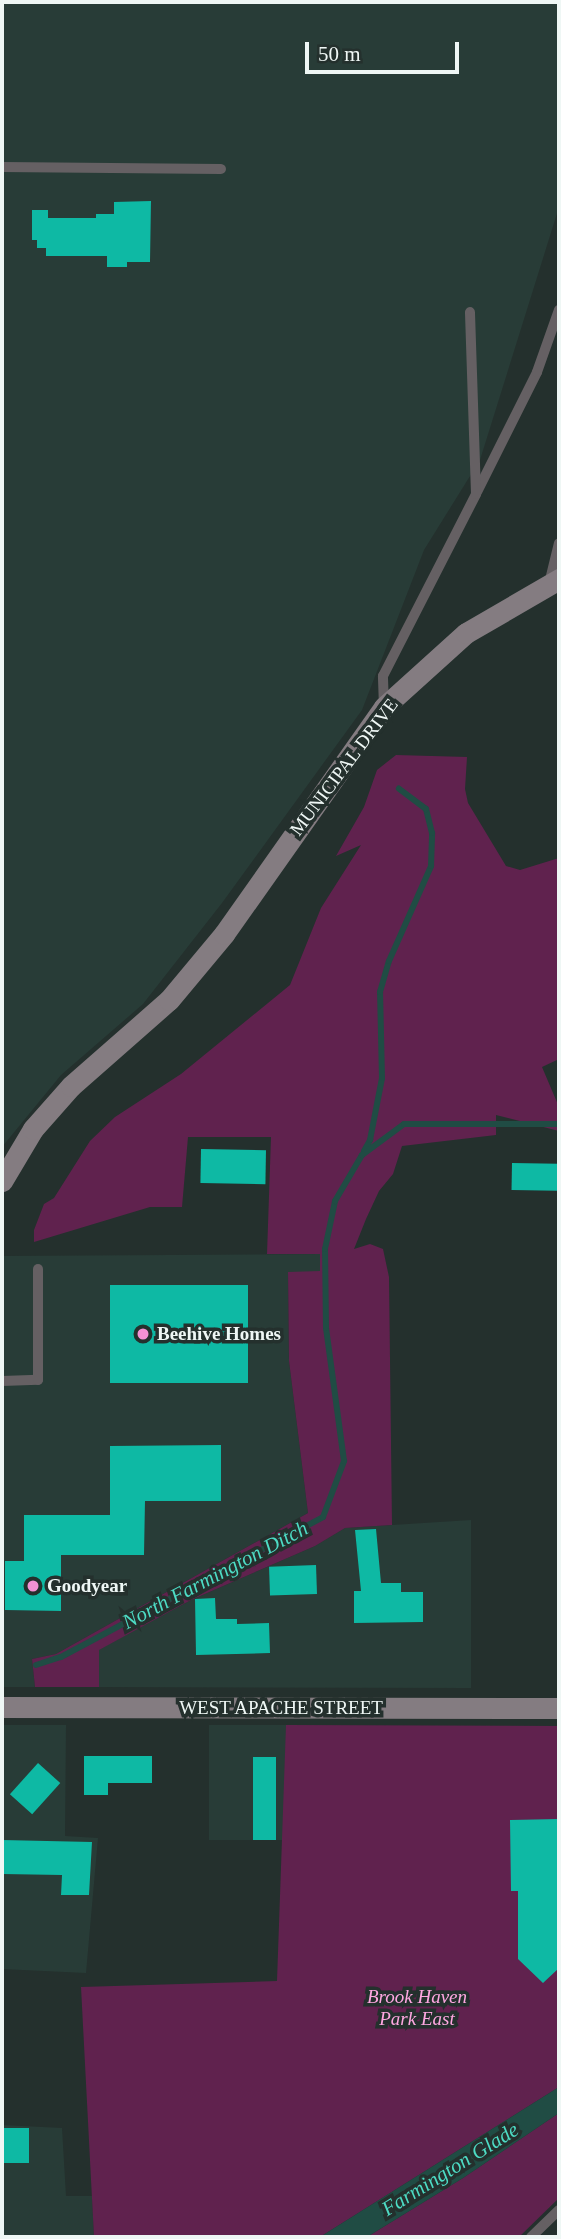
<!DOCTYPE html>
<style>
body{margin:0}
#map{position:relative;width:561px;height:2239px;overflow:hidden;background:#24302d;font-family:"Times New Roman",serif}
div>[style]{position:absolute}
.built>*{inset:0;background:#283c37;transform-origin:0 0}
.green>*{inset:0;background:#60224e}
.water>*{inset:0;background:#204c44}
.stream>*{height:6px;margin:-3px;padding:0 3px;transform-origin:3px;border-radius:3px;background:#204c44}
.building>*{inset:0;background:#0eb9a4;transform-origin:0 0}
.lane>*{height:10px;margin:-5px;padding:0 5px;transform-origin:5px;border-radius:5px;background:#656063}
.secondary>*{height:21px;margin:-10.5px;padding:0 10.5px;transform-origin:10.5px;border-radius:10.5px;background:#847c81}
.dots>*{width:19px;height:19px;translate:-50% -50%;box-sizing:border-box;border:4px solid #24302d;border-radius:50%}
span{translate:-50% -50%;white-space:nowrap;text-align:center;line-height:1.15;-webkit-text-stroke:7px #24302d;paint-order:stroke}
.street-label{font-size:19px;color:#eff7f5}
.poi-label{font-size:19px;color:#eff7f5;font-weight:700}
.left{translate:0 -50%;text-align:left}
.park-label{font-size:19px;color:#fea7e1;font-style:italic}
.water-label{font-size:21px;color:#4ddbc4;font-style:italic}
.frame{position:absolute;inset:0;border:4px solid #eff7f5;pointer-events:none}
.scale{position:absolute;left:305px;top:42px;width:154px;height:32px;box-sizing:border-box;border:4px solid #eff7f5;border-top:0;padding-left:9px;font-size:21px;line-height:24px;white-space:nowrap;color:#eff7f5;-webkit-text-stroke:5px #24302d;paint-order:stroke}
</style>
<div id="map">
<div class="built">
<i style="clip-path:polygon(2px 2px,559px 2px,559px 207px,480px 460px,424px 550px,362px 710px,222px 903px,143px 1004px,61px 1075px,2px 1147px)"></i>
<i style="clip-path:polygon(320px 1254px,320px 1272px,288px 1272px,289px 1361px,308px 1513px,56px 1654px,32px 1659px,35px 1687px,2px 1687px,2px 1256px)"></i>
<i style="clip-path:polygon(471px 1520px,471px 1688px,99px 1687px,98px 1650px,191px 1600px,315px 1546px,345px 1528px)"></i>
<i style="clip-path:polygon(2px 1725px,66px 1725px,65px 1836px,98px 1838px,86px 1973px,2px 1969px)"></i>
<i style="left:209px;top:1725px;width:77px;height:115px"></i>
<i style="clip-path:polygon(2px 2125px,62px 2128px,66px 2196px,92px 2196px,94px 2237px,2px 2237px)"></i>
</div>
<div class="green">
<i style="clip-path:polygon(396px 755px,467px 757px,465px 789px,468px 803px,506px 866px,520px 870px,559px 858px,559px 1059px,542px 1067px,559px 1107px,559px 1131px,496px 1115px,496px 1135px,402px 1146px,393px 1174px,379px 1191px,366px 1219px,354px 1249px,370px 1244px,383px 1249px,389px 1277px,392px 1525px,345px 1528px,315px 1546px,191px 1600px,99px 1650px,99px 1687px,35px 1687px,32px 1659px,56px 1654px,308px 1513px,289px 1361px,288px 1272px,320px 1271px,320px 1254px,267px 1254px,271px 1137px,188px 1137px,182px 1207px,150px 1207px,34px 1242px,34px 1230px,44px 1204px,54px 1198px,90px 1141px,115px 1117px,181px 1074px,290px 985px,321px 908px,361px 845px,336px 856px,364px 807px,377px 770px)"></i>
<i style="clip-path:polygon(286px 1725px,559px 1726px,559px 2087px,320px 2237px,94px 2237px,81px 1987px,277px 1981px)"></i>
<i style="clip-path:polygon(559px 2113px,559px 2198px,519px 2237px,367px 2237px,463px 2178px)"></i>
</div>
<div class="water">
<i style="clip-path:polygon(559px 2087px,559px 2113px,463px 2178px,367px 2237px,320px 2237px)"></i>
</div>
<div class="stream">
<i style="left:364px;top:1151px;width:13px;rotate:-61deg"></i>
<i style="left:370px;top:1140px;width:63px;rotate:-79deg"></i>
<i style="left:382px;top:1078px;width:86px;rotate:-91.3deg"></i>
<i style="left:380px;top:992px;width:32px;rotate:-74deg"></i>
<i style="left:389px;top:961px;width:104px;rotate:-66.1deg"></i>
<i style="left:431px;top:866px;width:33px;rotate:-88deg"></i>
<i style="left:432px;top:833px;width:25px;rotate:-104deg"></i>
<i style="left:426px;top:809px;width:34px;rotate:-143deg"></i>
<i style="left:36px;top:1665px;width:26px;rotate:-18deg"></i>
<i style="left:61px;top:1657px;width:297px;rotate:-28.1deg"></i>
<i style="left:323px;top:1517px;width:60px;rotate:-69.4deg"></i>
<i style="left:344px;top:1461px;width:134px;rotate:-97.7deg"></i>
<i style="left:326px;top:1328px;width:79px;rotate:-90.7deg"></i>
<i style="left:325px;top:1249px;width:49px;rotate:-78.2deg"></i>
<i style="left:335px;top:1201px;width:53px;rotate:-59.6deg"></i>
<i style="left:362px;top:1155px;width:52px;rotate:-36.4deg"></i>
<i style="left:404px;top:1124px;width:155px"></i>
</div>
<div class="building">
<i style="clip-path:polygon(151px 201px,150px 262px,127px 262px,127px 267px,107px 267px,107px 256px,46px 256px,46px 248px,37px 248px,37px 240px,32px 240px,32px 210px,48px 210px,48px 218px,96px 218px,96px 214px,114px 214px,114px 202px)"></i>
<i style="left:201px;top:1149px;width:65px;height:34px;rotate:1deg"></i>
<i style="left:512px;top:1163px;width:46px;height:27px;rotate:1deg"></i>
<i style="left:110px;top:1285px;width:138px;height:98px"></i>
<i style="clip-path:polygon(221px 1445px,221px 1501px,145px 1501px,144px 1555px,61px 1555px,61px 1611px,5px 1610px,5px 1561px,24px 1561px,24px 1515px,110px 1515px,110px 1446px)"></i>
<i style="clip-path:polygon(376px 1529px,381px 1583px,401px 1583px,401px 1592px,423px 1592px,423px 1622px,354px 1623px,354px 1591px,361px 1591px,355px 1530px)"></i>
<i style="left:316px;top:1565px;width:29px;height:47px;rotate:88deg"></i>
<i style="clip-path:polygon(215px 1598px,216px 1619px,237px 1619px,237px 1624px,269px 1623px,270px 1653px,196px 1655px,195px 1599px)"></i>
<i style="clip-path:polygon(84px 1756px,152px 1756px,152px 1783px,108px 1783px,108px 1795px,84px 1795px)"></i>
<i style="left:253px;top:1757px;width:23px;height:83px"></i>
<i style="left:38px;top:1763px;width:30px;height:42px;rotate:42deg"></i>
<i style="clip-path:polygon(559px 1819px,559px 1968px,543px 1983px,518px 1959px,518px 1891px,511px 1891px,510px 1820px)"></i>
<i style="clip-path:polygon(2px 1840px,92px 1842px,89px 1895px,61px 1895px,62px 1875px,2px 1874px)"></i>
<i style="left:2px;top:2128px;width:27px;height:35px"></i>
</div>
<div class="lane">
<i style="left:2px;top:167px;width:219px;rotate:0.5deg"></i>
<i style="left:477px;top:492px;width:134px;rotate:-63.4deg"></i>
<i style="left:537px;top:372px;width:66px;rotate:-70.5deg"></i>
<i style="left:549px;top:584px;width:42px;rotate:-76.3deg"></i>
<i style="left:384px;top:707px;width:31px;rotate:-92deg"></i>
<i style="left:383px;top:676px;width:204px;rotate:-62.9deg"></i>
<i style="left:476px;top:494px;width:182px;rotate:-91.9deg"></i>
<i style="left:2px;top:1381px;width:36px;rotate:-2deg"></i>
<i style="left:38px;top:1380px;width:111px;rotate:-90deg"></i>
<i style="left:531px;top:2237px;width:39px;rotate:-44deg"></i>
</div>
<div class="secondary">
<i style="left:2px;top:1181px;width:61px;rotate:-59.2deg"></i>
<i style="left:33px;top:1129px;width:57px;rotate:-48.5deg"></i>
<i style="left:71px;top:1086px;width:130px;rotate:-41.3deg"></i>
<i style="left:169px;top:1000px;width:86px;rotate:-50.2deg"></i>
<i style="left:224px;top:934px;width:278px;rotate:-54.8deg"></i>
<i style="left:384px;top:707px;width:110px;rotate:-42.1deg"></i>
<i style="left:466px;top:633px;width:108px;rotate:-30.1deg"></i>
<i style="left:2px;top:1707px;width:557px;rotate:0.1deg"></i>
</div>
<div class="dots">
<i style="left:143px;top:1334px;background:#f491d4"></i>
<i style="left:33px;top:1586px;background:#f491d4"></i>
</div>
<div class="street-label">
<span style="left:344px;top:767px;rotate:-53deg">MUNICIPAL DRIVE</span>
<span style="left:281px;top:1708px">WEST APACHE STREET</span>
</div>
<div class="poi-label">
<span class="left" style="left:157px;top:1334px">Beehive Homes</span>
<span class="left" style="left:47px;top:1586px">Goodyear</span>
</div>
<div class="park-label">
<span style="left:417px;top:2008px">Brook Haven<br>Park East</span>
</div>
<div class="water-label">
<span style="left:215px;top:1575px;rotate:-28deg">North Farmington Ditch</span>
<span style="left:450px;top:2169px;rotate:-32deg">Farmington Glade</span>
</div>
<div class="frame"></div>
<div class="scale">50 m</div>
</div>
